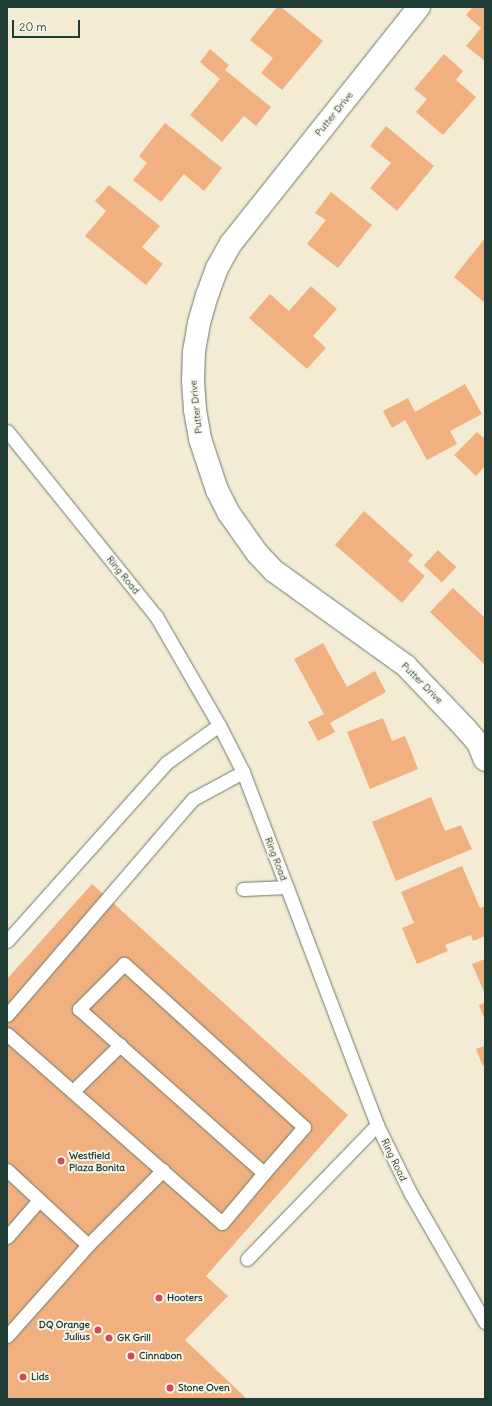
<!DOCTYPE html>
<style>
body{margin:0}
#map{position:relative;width:492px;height:1406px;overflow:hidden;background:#f4ebd4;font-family:Delius,sans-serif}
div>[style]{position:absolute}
.building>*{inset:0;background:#f1b080;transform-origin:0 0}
.roads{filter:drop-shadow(0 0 1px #6a7a6c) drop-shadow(0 0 1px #6a7a6c)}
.lane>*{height:13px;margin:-6.5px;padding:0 6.5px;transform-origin:6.5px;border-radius:6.5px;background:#fff}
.street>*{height:22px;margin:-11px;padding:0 11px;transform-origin:11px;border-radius:11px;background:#fff}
.dots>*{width:11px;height:11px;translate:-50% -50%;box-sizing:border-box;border:2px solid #fbf7ec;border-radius:50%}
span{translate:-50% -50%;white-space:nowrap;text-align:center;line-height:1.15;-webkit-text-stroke:4px #fbf7ec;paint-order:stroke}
.street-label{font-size:10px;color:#1f3d34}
.poi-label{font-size:10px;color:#1f3d34;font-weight:700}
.left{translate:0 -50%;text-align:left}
.right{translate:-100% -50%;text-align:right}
.frame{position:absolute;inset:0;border:8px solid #1f3d34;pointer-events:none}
.scale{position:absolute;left:12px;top:20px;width:68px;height:18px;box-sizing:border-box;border:2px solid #1f3d34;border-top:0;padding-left:5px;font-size:12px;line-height:14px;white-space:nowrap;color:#1f3d34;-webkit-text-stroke:3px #fbf7ec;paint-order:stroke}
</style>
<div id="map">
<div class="building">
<i style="clip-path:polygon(277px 7px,281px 7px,323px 41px,282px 90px,261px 73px,273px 58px,250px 40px)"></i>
<i style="clip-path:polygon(473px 7px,485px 7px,485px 61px,466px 46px,481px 28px,466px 15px)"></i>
<i style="clip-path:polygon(210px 49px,229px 65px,225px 70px,271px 107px,256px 126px,244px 116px,222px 142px,190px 115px,220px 79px,200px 62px)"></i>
<i style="clip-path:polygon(444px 54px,463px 71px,456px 80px,476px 97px,443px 135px,416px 112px,427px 99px,414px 89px)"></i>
<i style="clip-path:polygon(165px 123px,222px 168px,204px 191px,184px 174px,161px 202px,133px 180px,147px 163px,139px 156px)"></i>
<i style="clip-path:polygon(386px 126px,434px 166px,397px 211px,370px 188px,391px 163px,370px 146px)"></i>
<i style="clip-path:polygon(109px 185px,160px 226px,142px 247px,163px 264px,146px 285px,85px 236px,106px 211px,95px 201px)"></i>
<i style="clip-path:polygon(331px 192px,372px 225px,338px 268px,307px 244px,326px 220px,315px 213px)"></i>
<i style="clip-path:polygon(485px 238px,485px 303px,454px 277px)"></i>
<i style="clip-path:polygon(311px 286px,337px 309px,313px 336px,326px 348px,307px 369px,249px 318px,270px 294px,289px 311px)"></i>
<i style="clip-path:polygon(465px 384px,482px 414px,450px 431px,457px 444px,427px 460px,405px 420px,392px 428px,383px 411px,408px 398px,415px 412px)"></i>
<i style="clip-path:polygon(477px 432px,485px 439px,485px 466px,476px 476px,454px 455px)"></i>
<i style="clip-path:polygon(364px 511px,413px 555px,408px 561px,425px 576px,402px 603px,335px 545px)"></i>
<i style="left:438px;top:550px;width:25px;height:21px;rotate:43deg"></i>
<i style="clip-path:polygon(453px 588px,485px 618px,485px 665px,430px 612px)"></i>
<i style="clip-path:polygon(323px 643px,347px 687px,375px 671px,386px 692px,330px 723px,335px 732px,318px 741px,308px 722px,324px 714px,294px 659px)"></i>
<i style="clip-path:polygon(383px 718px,392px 741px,405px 736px,418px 769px,370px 789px,347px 732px)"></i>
<i style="clip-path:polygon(431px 797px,445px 831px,461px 825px,472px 849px,396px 881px,372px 822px)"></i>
<i style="clip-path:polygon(462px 866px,480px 908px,485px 906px,485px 936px,473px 941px,471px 935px,445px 945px,448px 951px,417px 964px,402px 928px,414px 923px,401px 892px)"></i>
<i style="clip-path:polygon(92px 884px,348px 1115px,206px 1276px,228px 1296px,185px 1340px,247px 1399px,7px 1399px,7px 979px)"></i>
<i style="clip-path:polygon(485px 959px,485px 994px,472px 964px)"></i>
<i style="clip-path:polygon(485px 1003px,485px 1020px,479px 1005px)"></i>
<i style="clip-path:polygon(485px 1046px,485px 1065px,483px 1066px,476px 1049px)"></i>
</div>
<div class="roads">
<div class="lane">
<i style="left:7px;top:431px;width:238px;rotate:51.2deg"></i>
<i style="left:156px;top:616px;width:126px;rotate:60deg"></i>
<i style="left:219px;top:725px;width:53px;rotate:62.9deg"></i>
<i style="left:243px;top:772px;width:378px;rotate:69.2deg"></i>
<i style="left:377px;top:1125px;width:77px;rotate:63.8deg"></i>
<i style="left:411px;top:1194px;width:148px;rotate:60deg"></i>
<i style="left:243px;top:889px;width:44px;rotate:-2.6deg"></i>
<i style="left:7px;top:941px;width:239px;rotate:-48.2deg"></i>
<i style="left:166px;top:763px;width:65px;rotate:-35.6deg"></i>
<i style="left:7px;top:1015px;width:285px;rotate:-49.3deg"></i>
<i style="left:193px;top:799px;width:57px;rotate:-28.4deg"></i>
<i style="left:7px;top:1034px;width:286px;rotate:41.3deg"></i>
<i style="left:222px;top:1223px;width:65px;rotate:-50deg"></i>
<i style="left:264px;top:1173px;width:61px;rotate:-49deg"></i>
<i style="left:304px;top:1127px;width:243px;rotate:-137.8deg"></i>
<i style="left:124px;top:964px;width:64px;rotate:135deg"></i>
<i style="left:79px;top:1009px;width:247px;rotate:41.6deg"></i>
<i style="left:73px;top:1091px;width:66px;rotate:-44.4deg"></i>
<i style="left:7px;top:1170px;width:110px;rotate:42.8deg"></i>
<i style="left:7px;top:1237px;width:49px;rotate:-49.1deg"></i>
<i style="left:247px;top:1259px;width:187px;rotate:-45.9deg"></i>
<i style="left:7px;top:1336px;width:122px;rotate:-48.3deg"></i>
<i style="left:88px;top:1245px;width:106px;rotate:-45deg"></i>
</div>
<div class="street">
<i style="left:419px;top:7px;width:302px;rotate:128.5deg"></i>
<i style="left:231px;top:243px;width:29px;rotate:119deg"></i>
<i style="left:217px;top:268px;width:29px;rotate:110deg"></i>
<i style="left:207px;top:295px;width:29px;rotate:106deg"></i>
<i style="left:199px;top:323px;width:29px;rotate:100deg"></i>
<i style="left:194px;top:352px;width:29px;rotate:92deg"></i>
<i style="left:193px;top:381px;width:29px;rotate:86deg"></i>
<i style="left:195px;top:410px;width:29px;rotate:80deg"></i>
<i style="left:200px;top:439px;width:54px;rotate:71.6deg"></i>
<i style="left:217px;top:490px;width:25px;rotate:63deg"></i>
<i style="left:228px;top:512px;width:50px;rotate:54.7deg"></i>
<i style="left:257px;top:553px;width:25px;rotate:47deg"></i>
<i style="left:274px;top:571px;width:163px;rotate:35.7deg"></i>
<i style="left:406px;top:666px;width:86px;rotate:46.4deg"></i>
<i style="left:465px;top:728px;width:20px;rotate:49deg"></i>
<i style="left:478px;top:743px;width:18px;rotate:68deg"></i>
</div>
</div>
<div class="dots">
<i style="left:61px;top:1161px;background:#d1495b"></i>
<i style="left:159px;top:1298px;background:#d1495b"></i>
<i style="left:98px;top:1330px;background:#d1495b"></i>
<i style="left:109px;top:1338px;background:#d1495b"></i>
<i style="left:131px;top:1356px;background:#d1495b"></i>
<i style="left:23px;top:1377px;background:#d1495b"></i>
<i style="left:170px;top:1388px;background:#d1495b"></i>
</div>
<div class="street-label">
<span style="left:334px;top:114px;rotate:-51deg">Putter Drive</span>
<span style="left:196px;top:407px;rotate:-96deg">Putter Drive</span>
<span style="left:123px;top:575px;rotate:51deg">Ring Road</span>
<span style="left:422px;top:683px;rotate:45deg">Putter Drive</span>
<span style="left:276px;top:859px;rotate:69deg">Ring Road</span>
<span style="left:394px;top:1160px;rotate:64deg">Ring Road</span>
</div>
<div class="poi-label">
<span class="left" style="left:69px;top:1161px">Westfield<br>Plaza Bonita</span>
<span class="left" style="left:167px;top:1298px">Hooters</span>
<span class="right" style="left:90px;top:1330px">DQ Orange<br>Julius</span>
<span class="left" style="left:117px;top:1338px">GK Grill</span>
<span class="left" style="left:139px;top:1356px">Cinnabon</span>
<span class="left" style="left:31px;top:1377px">Lids</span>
<span class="left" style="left:178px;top:1388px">Stone Oven</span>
</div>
<div class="frame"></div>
<div class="scale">20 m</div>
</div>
